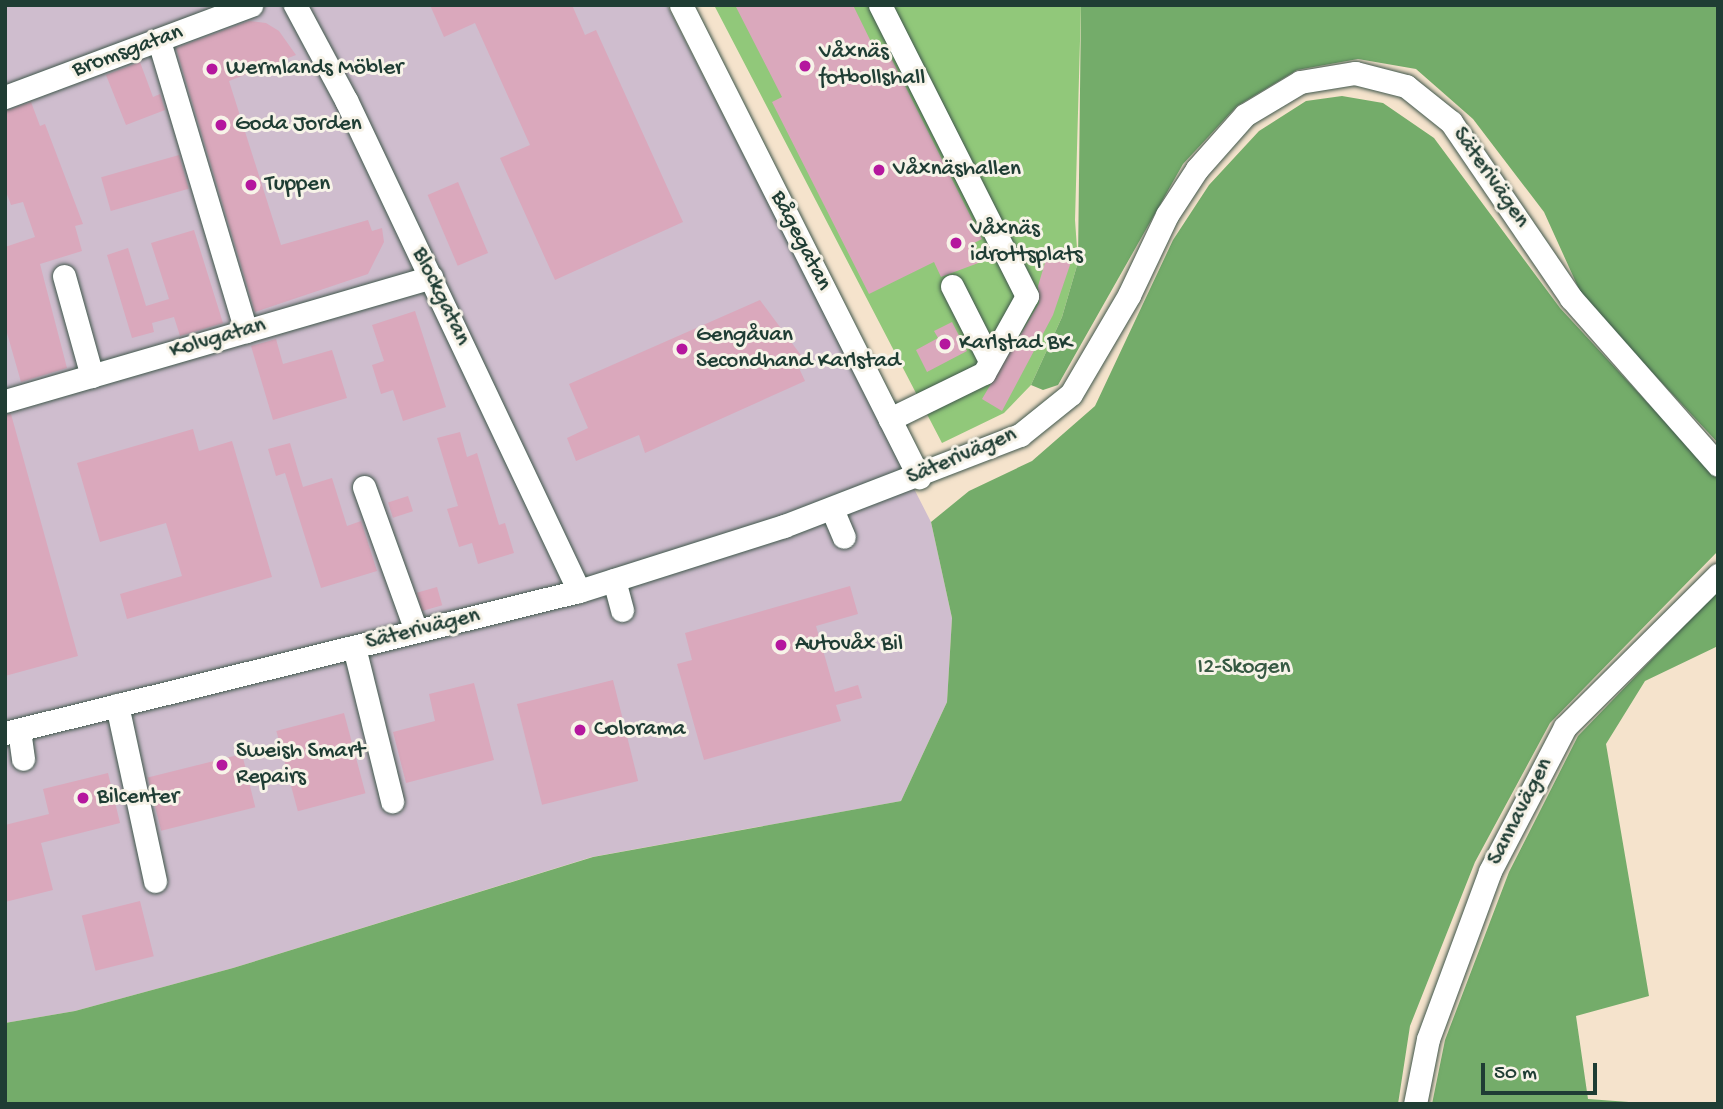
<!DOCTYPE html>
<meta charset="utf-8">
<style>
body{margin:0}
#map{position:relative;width:1723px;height:1109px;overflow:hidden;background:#f5e3cc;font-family:"Gochi Hand",sans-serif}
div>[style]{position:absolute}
.industrial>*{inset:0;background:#cfbdce}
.green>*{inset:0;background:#91c87a}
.forest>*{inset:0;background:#74ac6a}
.building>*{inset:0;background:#daa8bc;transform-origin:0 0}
.roads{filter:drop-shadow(0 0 2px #3f564b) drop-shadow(0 0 2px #3f564b)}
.minor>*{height:23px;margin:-11.5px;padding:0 11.5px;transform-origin:11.5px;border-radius:11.5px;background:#fff}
.dots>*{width:19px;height:19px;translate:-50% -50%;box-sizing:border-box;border:4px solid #f7f3e8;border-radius:50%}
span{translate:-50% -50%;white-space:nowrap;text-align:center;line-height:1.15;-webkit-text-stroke:6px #f7f3e8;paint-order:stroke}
.street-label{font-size:23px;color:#1f3d34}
.poi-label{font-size:23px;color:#1f3d34}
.left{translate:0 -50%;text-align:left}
.park-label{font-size:23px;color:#365942}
.frame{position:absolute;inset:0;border:7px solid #1f3d34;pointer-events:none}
.scale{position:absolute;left:1481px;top:1063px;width:116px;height:32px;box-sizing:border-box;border:4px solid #1f3d34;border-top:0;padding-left:9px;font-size:21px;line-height:24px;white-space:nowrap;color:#1f3d34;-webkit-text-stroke:5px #f7f3e8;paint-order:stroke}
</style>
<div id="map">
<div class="industrial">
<i style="clip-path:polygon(5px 5px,667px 5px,931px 522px,952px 618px,947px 702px,901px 801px,592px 857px,233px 968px,75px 1011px,5px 1023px)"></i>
</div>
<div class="green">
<i style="clip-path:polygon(714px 5px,1081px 5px,1075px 220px,1078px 262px,1062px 317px,1031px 385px,1004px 413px,942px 443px)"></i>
</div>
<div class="forest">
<i style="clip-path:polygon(1081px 5px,1718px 5px,1718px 443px,1583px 298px,1544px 212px,1473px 119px,1416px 69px,1358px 59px,1297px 70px,1237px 106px,1183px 164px,1058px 385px,1043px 390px,1031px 385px,1062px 317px,1078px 262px)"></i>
<i style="clip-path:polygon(1342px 96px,1383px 103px,1434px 138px,1560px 308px,1718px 479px,1718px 551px,1550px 723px,1475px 862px,1410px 1026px,1398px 1104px,5px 1104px,5px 1023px,75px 1011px,233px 968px,593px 857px,901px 801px,947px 702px,952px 618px,931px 522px,969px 491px,1032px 461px,1095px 406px,1173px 240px,1209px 185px,1259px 131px,1306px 101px)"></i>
<i style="clip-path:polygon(1718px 591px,1718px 646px,1645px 681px,1606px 744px,1649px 996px,1576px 1016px,1588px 1099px,1656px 1104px,1432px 1104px,1445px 1040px,1509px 872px,1578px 736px)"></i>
</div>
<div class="building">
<i style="clip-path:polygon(430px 5px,572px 5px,585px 35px,596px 30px,683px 222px,555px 280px,500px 158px,530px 145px,475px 23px,444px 37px)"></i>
<i style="clip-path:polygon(735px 5px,853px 5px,875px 50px,885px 46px,982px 239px,972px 244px,981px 262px,941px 277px,934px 262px,869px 294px,772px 102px,782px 97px)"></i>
<i style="clip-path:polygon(249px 21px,266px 23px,279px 31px,296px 55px,229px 81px,281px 245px,368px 220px,372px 231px,382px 228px,384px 242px,368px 274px,255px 312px,176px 48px)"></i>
<i style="clip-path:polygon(140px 62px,153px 97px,160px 94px,165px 110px,126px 125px,106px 75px)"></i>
<i style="clip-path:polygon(31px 102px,40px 126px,45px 124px,83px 224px,75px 226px,82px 251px,40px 264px,67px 368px,21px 382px,5px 326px,5px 247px,35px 237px,23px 202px,11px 205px,5px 189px,5px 111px)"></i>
<i style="left:179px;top:155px;width:35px;height:81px;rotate:74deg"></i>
<i style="left:458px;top:182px;width:77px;height:33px;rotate:67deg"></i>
<i style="clip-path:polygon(194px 230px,223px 323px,180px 336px,174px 317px,152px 323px,154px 332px,132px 338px,107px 255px,128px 248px,146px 306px,169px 299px,151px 243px)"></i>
<i style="clip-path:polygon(1047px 256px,1071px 262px,1053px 315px,1002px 411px,982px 399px,1039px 303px,1038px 286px)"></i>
<i style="clip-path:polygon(760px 300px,806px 362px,798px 366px,805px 381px,645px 453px,639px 435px,576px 461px,567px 438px,588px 428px,569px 384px)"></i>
<i style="clip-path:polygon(415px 311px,446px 407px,403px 421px,393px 390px,381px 394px,372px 365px,384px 361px,372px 325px)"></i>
<i style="clip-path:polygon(952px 322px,967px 351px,927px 372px,916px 350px,938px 338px,934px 331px)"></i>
<i style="clip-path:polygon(276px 339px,283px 364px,332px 350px,347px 398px,273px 420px,251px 346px)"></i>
<i style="clip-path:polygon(11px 414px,78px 656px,5px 676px,5px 415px)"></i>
<i style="clip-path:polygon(193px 429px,199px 451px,232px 441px,272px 577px,127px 619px,120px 594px,182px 576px,166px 523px,100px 542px,77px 463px)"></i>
<i style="clip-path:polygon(460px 432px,467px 457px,477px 453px,499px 525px,505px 523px,514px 553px,478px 564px,472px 543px,459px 547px,447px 509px,458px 506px,437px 438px)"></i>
<i style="clip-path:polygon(290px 443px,303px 487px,332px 478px,347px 526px,361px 521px,377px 571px,321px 588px,285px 473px,276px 476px,268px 449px)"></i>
<i style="left:408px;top:496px;width:16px;height:21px;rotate:72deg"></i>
<i style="clip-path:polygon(850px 586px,858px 614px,816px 626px,835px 692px,858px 685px,862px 698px,836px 705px,841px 721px,704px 760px,677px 664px,692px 660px,685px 633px)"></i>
<i style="left:437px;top:587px;width:19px;height:21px;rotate:74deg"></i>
<i style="left:613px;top:680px;width:104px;height:99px;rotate:76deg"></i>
<i style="clip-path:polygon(474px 683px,494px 760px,406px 783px,393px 732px,435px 721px,429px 694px)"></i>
<i style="left:344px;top:713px;width:83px;height:70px;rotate:75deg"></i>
<i style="left:242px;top:754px;width:55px;height:97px;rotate:76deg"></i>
<i style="clip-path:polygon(108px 773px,120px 823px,41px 843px,53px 890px,5px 902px,5px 825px,49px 814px,43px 789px)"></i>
<i style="left:140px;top:901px;width:57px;height:60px;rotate:76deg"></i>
</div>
<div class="roads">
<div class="minor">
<i style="left:295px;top:5px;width:108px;rotate:61.8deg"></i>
<i style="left:346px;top:100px;width:543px;rotate:64.61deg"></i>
<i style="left:681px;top:5px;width:529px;rotate:63.24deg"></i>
<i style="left:880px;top:5px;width:326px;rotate:63.2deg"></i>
<i style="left:1027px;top:296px;width:88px;rotate:119.2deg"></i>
<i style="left:984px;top:373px;width:105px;rotate:153.9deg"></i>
<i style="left:159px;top:41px;width:303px;rotate:73.3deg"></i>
<i style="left:5px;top:97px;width:263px;rotate:-20.5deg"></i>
<i style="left:64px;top:276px;width:104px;rotate:74.4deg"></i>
<i style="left:952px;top:286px;width:84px;rotate:63.1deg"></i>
<i style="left:5px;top:401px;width:444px;rotate:-16.2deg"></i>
<i style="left:364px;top:487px;width:153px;rotate:70.1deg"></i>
<i style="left:832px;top:509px;width:30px;rotate:67deg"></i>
<i style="left:614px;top:580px;width:31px;rotate:75deg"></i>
<i style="left:354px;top:647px;width:159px;rotate:76.1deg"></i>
<i style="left:117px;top:705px;width:180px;rotate:77.8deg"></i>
<i style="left:19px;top:730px;width:29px;rotate:82deg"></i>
<i style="left:5px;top:733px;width:591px;rotate:-13.9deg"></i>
<i style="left:579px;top:591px;width:215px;rotate:-17.6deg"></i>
<i style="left:784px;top:526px;width:253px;rotate:-21.1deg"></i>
<i style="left:1020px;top:435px;width:65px;rotate:-38.8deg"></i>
<i style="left:1071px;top:394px;width:115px;rotate:-59.6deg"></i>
<i style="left:1129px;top:295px;width:89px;rotate:-64.6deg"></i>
<i style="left:1167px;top:215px;width:55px;rotate:-56.9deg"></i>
<i style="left:1197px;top:169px;width:72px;rotate:-48.4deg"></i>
<i style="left:1245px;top:115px;width:64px;rotate:-31deg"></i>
<i style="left:1300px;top:82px;width:56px;rotate:-9.3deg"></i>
<i style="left:1355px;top:73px;width:53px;rotate:14.3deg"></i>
<i style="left:1406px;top:86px;width:58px;rotate:38.7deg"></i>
<i style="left:1451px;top:122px;width:213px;rotate:55.7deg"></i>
<i style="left:1571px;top:298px;width:222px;rotate:48.6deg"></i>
<i style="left:1415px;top:1104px;width:66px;rotate:-78.7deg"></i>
<i style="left:1428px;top:1039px;width:179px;rotate:-69.7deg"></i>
<i style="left:1490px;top:871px;width:162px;rotate:-62.5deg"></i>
<i style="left:1565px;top:727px;width:216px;rotate:-44.8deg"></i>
</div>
</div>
<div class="dots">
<i style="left:805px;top:66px;background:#b5179e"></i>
<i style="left:212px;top:69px;background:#b5179e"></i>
<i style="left:221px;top:125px;background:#b5179e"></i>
<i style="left:879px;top:170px;background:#b5179e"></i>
<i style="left:251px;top:185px;background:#b5179e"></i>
<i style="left:956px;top:243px;background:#b5179e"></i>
<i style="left:945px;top:344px;background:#b5179e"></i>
<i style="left:682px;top:349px;background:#b5179e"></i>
<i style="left:781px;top:645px;background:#b5179e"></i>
<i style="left:580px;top:730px;background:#b5179e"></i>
<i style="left:222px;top:765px;background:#b5179e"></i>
<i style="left:83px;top:798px;background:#b5179e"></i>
</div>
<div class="street-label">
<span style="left:128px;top:52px;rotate:-20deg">Bromsgatan</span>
<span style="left:1490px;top:178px;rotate:55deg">Säterivägen</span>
<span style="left:800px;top:241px;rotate:63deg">Bågegatan</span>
<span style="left:440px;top:297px;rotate:64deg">Blockgatan</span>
<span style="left:218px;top:339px;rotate:-16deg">Kolvgatan</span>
<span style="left:962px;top:457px;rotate:-23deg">Säterivägen</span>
<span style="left:423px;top:630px;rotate:-14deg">Säterivägen</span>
<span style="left:1521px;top:812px;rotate:-63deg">Sannavägen</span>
</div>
<div class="poi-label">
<span class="left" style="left:819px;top:66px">Våxnäs<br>fotbollshall</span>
<span class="left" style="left:226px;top:69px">Wermlands Möbler</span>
<span class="left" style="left:235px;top:125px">Goda Jorden</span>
<span class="left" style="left:893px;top:170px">Våxnäshallen</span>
<span class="left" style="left:265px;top:185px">Tuppen</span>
<span class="left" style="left:970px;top:243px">Våxnäs<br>idrottsplats</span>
<span class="left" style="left:696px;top:349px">Gengåvan<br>Secondhand Karlstad</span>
<span class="left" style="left:959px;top:344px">Karlstad BK</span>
<span class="left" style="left:795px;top:645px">Autovåx Bil</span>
<span class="left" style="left:594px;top:730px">Colorama</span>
<span class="left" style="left:236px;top:765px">Sweish Smart<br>Repairs</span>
<span class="left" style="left:97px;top:798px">Bilcenter</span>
</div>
<div class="park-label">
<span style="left:1244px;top:668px">I2-Skogen</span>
</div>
<div class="frame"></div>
<div class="scale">50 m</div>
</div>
